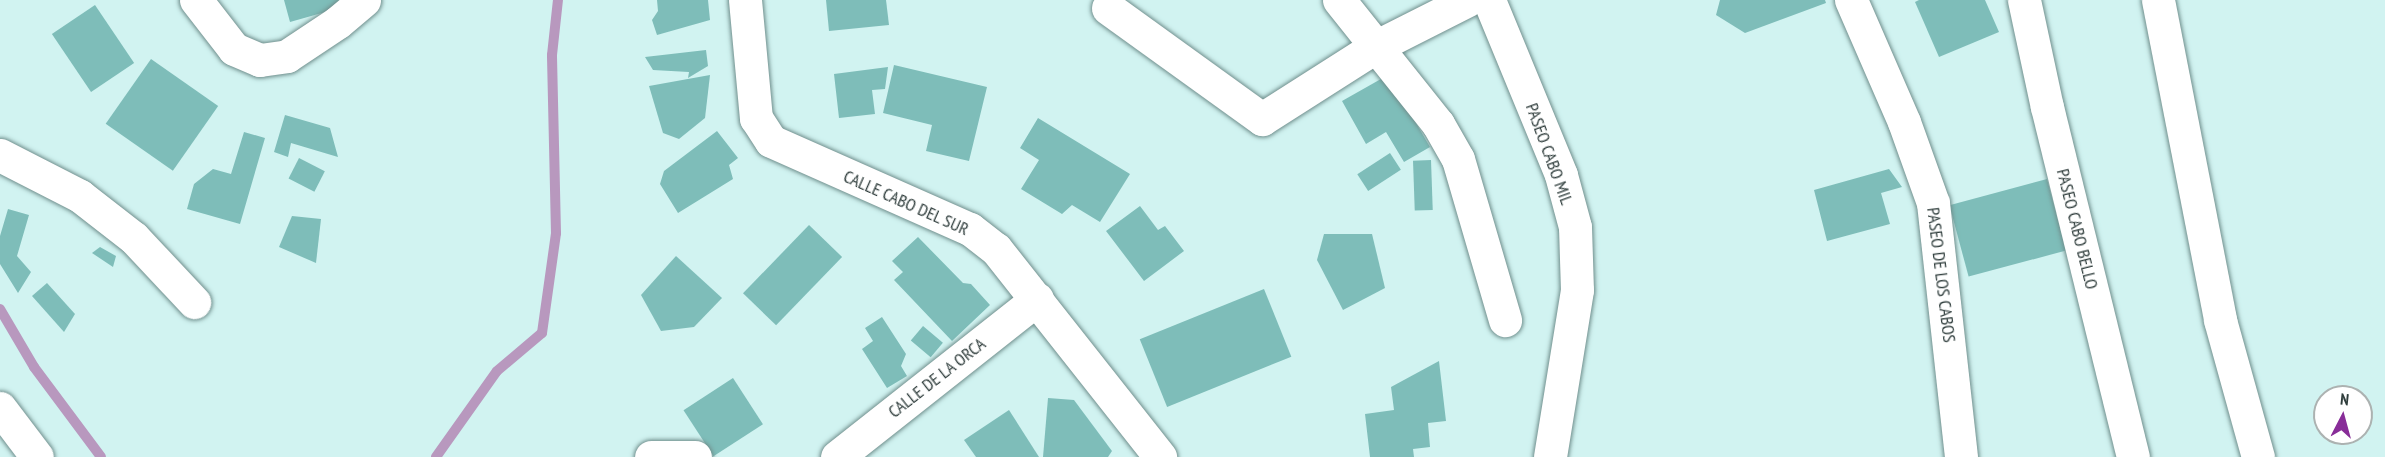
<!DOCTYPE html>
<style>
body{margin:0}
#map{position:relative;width:2385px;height:457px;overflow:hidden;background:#d1f3f1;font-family:"PT Sans Narrow",sans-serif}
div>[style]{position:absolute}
.stream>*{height:10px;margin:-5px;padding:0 5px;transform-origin:5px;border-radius:5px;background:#b898be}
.building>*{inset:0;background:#7ebdb9;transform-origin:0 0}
.roads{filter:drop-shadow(0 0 2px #708f8d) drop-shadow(0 0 2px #708f8d)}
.minor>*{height:33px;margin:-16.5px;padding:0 16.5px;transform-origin:16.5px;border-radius:16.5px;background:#fff}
span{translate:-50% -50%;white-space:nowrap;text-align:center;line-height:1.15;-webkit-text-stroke:4.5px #fff;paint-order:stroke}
.street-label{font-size:18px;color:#303e3d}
.north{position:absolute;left:2313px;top:385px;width:60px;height:60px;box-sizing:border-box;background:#fff;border:2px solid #acb2b1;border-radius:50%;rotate:6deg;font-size:16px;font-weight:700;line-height:24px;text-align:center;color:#303e3d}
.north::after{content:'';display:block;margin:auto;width:21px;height:27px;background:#882d98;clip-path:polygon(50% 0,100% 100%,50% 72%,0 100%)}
</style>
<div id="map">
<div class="stream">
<i style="left:0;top:309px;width:67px;rotate:59.6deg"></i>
<i style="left:34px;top:367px;width:112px;rotate:53.3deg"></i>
<i style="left:436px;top:457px;width:105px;rotate:-54.7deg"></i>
<i style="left:497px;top:371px;width:59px;rotate:-40.2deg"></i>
<i style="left:542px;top:333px;width:101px;rotate:-82deg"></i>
<i style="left:556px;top:233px;width:178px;rotate:-91.3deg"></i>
<i style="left:552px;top:55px;width:55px;rotate:-83.8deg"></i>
</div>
<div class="building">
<i style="clip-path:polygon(284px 0,349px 0,350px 5px,290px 22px)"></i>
<i style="clip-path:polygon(657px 0,708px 0,710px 20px,657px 35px,652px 20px,658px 11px)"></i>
<i style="clip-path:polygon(826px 0,886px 0,889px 25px,829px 31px)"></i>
<i style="clip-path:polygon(1720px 0,1825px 0,1826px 3px,1745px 33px,1716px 15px)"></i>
<i style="clip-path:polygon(1919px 0,1985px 0,1999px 32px,1939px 57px,1915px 2px)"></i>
<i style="left:95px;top:5px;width:70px;height:52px;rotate:56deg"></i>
<i style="clip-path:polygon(706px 50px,708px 66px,688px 78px,689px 72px,653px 70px,645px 57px)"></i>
<i style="left:151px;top:59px;width:82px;height:79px;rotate:35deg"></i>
<i style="clip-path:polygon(894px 65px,987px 87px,969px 161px,926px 151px,932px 125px,883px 113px)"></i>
<i style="clip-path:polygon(888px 67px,885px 89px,872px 90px,875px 114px,839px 118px,834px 74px)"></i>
<i style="clip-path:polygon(710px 75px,705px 118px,679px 139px,663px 133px,649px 86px)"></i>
<i style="clip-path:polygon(1388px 75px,1430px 147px,1404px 162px,1386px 132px,1366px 144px,1342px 101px)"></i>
<i style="clip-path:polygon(285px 115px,330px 128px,338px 157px,291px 143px,288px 157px,274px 152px)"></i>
<i style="clip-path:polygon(1038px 118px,1130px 174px,1100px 222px,1072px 205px,1062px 214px,1021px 189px,1039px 160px,1020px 148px)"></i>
<i style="clip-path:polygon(717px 131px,738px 158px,729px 165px,733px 179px,678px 213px,660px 184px,664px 171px)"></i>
<i style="clip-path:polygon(244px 132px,265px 138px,240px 224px,187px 209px,194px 184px,213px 169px,231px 174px)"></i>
<i style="left:1390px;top:153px;width:20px;height:39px;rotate:57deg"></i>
<i style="left:299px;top:158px;width:29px;height:23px;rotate:27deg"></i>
<i style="left:1431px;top:160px;width:50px;height:18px;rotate:88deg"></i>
<i style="clip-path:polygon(1889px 169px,1902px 187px,1881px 193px,1890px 224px,1827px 241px,1814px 190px)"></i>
<i style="left:2047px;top:179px;width:74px;height:101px;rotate:75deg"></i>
<i style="clip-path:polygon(1140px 206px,1158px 230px,1165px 226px,1184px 251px,1144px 281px,1106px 231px)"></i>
<i style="clip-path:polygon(8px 209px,29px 215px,17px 256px,31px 272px,18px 293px,0 264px,0 236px)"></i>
<i style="clip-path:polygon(292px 216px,321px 219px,316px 263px,279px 247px)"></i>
<i style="left:809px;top:225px;width:46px;height:95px;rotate:44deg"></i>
<i style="clip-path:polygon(1324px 234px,1372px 234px,1385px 288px,1343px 310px,1317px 260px)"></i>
<i style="clip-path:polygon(918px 237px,963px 283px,971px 284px,990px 305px,952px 341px,894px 280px,903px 272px,892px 261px)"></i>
<i style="clip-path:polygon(100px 247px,116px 256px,113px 267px,92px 253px)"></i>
<i style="clip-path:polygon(676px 256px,722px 298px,694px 327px,661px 331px,641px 295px)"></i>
<i style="clip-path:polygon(47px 283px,75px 314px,64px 332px,32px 296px)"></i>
<i style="left:1264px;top:289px;width:73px;height:134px;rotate:68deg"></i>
<i style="clip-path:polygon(882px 317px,906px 354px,901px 366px,907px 376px,887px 388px,862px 349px,873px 341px,865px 328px)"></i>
<i style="left:923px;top:326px;width:26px;height:19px;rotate:40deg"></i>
<i style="clip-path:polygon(1439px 361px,1446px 421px,1428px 423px,1430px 447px,1413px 449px,1414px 457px,1370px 457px,1365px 414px,1394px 410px,1391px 387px)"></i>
<i style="left:733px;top:378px;width:55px;height:59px;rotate:57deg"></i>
<i style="clip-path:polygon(1048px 398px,1074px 400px,1112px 451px,1108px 457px,1043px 457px)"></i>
<i style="clip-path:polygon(1009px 410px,1039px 457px,976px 457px,964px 440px)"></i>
</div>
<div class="roads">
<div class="minor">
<i style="left:196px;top:0;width:62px;rotate:52.2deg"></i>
<i style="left:234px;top:49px;width:28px;rotate:23deg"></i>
<i style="left:260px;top:60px;width:27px;rotate:-8deg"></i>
<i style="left:287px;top:56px;width:61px;rotate:-33.7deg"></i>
<i style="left:338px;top:22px;width:34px;rotate:-40deg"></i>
<i style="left:745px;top:0;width:119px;rotate:84.7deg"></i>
<i style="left:756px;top:118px;width:27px;rotate:57deg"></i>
<i style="left:771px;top:141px;width:218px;rotate:23.9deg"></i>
<i style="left:970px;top:229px;width:33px;rotate:38deg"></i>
<i style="left:996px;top:249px;width:265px;rotate:51.7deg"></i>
<i style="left:1339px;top:0;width:159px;rotate:51.4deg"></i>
<i style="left:1438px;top:124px;width:40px;rotate:60.3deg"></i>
<i style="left:1458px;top:159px;width:168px;rotate:73.7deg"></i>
<i style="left:1489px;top:0;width:189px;rotate:67.6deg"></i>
<i style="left:1561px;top:175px;width:54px;rotate:74.9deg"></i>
<i style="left:1575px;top:227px;width:63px;rotate:88.2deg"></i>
<i style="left:1577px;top:290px;width:169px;rotate:99.2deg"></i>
<i style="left:1851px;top:0;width:133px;rotate:66.5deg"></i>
<i style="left:1904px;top:122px;width:86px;rotate:70.3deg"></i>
<i style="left:1933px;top:203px;width:256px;rotate:83.7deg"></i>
<i style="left:2024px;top:0;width:109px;rotate:77.9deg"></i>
<i style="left:2047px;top:107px;width:360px;rotate:76.2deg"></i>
<i style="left:2158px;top:0;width:326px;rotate:79deg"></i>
<i style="left:2220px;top:320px;width:142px;rotate:74.5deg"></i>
<i style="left:1108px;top:8px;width:190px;rotate:35.8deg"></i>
<i style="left:1262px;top:119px;width:134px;rotate:-32.5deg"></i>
<i style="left:1375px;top:47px;width:104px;rotate:-26.8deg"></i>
<i style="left:0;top:155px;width:90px;rotate:27.1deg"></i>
<i style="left:80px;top:196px;width:68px;rotate:37.9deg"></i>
<i style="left:134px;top:238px;width:88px;rotate:46.8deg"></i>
<i style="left:0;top:408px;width:61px;rotate:52.9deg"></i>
<i style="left:651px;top:457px;width:44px"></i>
<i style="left:837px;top:457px;width:255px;rotate:-38.3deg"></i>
</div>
</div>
<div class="street-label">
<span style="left:1549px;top:154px;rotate:70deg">PASEO CABO MIL</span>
<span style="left:906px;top:203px;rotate:24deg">CALLE CABO DEL SUR</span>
<span style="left:2077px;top:229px;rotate:76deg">PASEO CABO BELLO</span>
<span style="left:1941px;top:275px;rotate:83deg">PASEO DE LOS CABOS</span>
<span style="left:937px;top:378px;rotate:-38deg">CALLE DE LA ORCA</span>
</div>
<div class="north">N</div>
</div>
